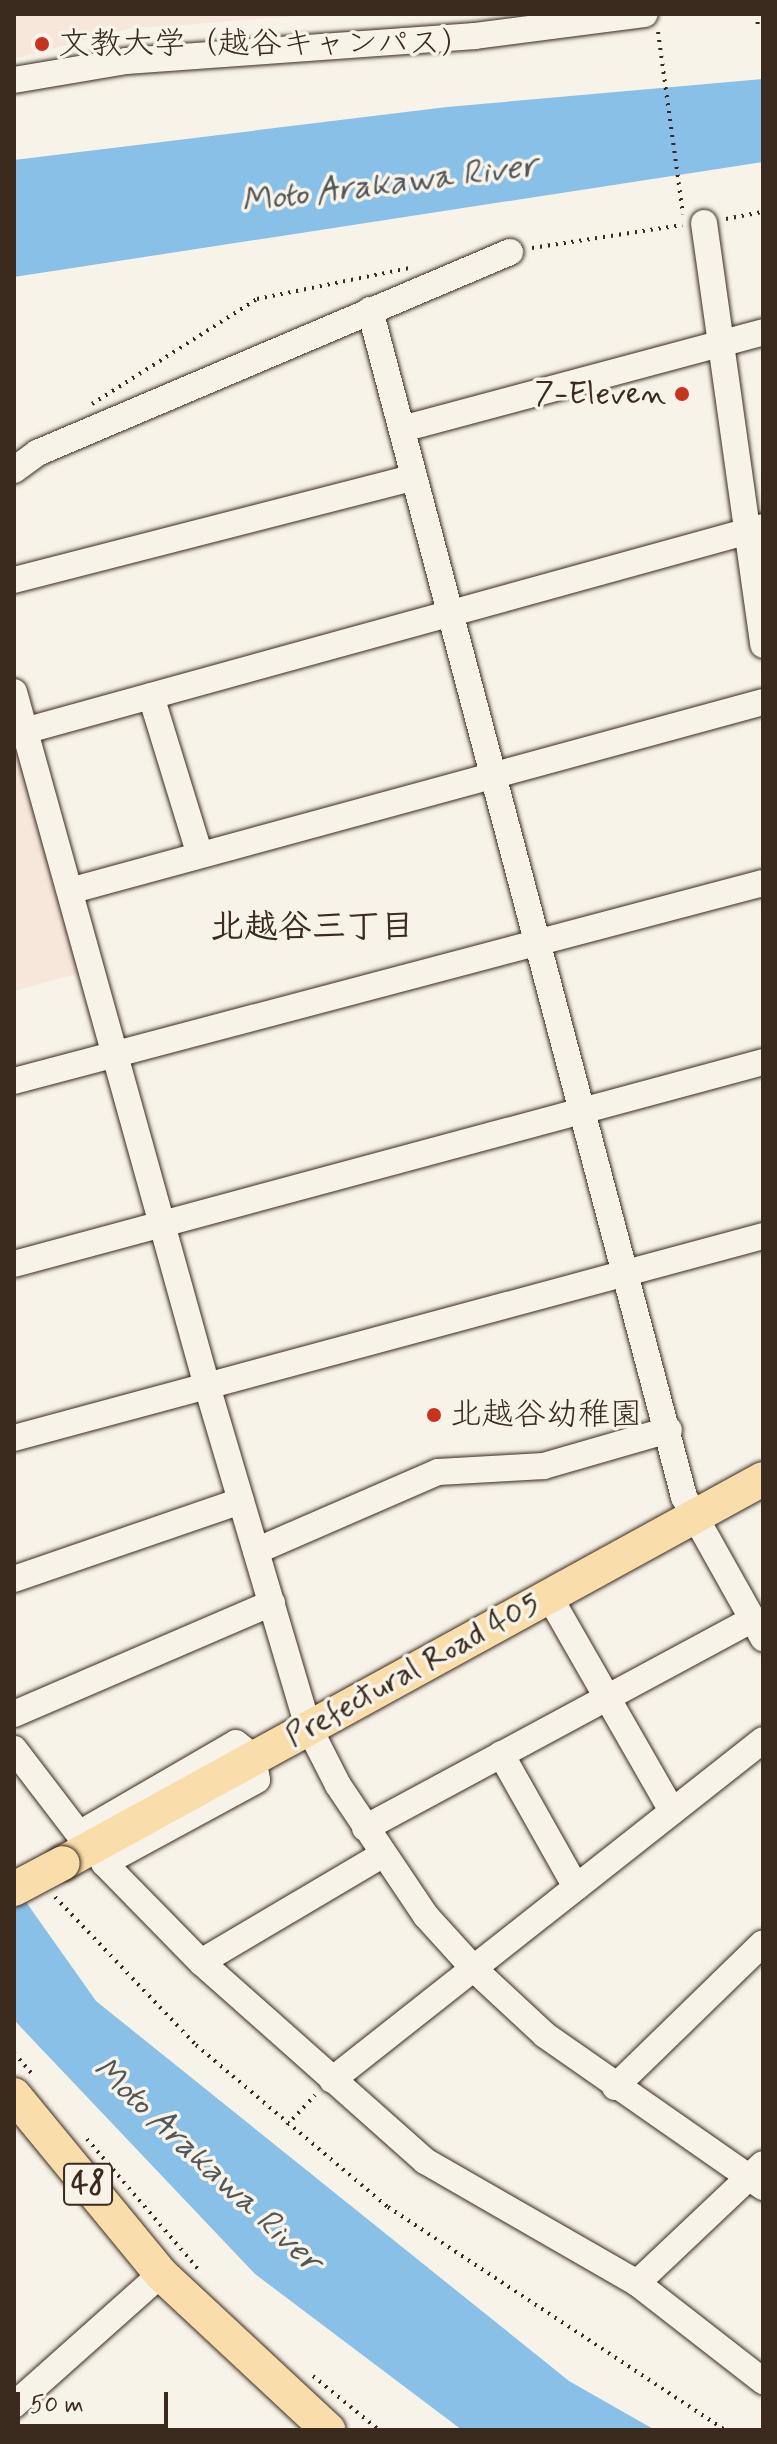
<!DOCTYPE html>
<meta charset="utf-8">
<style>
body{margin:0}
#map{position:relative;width:777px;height:2444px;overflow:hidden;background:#f7f3e8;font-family:Mynerve,"Klee One",sans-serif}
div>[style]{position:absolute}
.built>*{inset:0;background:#f7e7da}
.water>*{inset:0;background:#89c0e7}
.path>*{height:4px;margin-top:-2px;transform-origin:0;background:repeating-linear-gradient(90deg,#3b2a1e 0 2px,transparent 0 8px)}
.roads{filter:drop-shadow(0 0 2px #3b2a1e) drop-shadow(0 0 2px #3b2a1e)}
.minor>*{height:26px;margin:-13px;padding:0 13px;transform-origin:13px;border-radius:13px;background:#f7f3e8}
.major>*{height:34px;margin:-17px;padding:0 17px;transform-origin:17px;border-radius:17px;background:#f9deab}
.bridges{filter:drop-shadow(0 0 2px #3b2a1e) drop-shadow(0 0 2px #3b2a1e)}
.major-bridge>*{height:34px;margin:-17px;padding:0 17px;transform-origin:17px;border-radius:17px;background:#f9deab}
.dots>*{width:22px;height:22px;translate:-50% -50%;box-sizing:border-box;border:4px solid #f7f3e8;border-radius:50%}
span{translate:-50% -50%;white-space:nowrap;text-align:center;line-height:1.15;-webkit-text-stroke:7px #f7f3e8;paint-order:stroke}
.shield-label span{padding:2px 6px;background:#f7f3e8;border:2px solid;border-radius:6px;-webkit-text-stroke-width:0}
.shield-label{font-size:30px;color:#3b2a1e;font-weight:700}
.poi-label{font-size:32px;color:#3b2a1e}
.left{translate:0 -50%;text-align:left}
.right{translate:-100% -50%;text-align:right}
.street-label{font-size:32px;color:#3b2a1e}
.water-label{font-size:34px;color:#52575a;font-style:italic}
.neighbourhood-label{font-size:34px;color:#3b2a1e;font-weight:700}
.frame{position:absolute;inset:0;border:16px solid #3b2a1e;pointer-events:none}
.scale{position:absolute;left:16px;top:2392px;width:152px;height:36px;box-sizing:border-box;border:4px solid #3b2a1e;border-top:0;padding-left:10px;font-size:24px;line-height:28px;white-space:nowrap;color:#3b2a1e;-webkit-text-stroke:6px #f7f3e8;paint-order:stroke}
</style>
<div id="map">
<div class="built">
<i style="clip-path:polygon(14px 14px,323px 14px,127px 29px,14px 59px)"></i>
<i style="clip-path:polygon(14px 733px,80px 973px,14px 991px)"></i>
</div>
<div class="water">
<i style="clip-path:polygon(763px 79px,763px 162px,14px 277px,14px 160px,447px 107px)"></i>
<i style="clip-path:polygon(14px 1885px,96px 2001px,569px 2381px,655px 2430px,462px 2430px,255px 2274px,14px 2020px)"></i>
</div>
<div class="path">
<i style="left:757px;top:14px;width:13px;rotate:86deg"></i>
<i style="left:658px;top:32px;width:184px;rotate:82.2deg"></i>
<i style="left:726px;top:219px;width:38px;rotate:-11deg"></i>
<i style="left:532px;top:248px;width:152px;rotate:-8.7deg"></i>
<i style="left:92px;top:404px;width:196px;rotate:-32.5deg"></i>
<i style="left:257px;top:299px;width:155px;rotate:-11.5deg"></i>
<i style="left:55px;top:1897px;width:204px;rotate:46.4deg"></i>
<i style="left:196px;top:2045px;width:251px;rotate:40.2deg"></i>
<i style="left:388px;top:2207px;width:404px;rotate:33.5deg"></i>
<i style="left:14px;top:2053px;width:28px;rotate:49deg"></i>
<i style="left:287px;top:2125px;width:41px;rotate:-47deg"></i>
<i style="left:87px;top:2139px;width:171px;rotate:49.5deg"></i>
<i style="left:313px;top:2376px;width:85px;rotate:39.3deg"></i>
</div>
<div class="roads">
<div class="minor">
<i style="left:14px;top:80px;width:114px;rotate:-9.6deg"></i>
<i style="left:126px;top:61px;width:350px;rotate:-4.1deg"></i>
<i style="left:475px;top:36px;width:171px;rotate:-7.4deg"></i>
<i style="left:704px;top:223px;width:426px;rotate:82deg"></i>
<i style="left:370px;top:310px;width:1228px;rotate:75.18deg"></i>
<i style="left:684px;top:1497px;width:162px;rotate:60.7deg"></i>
<i style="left:402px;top:429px;width:374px;rotate:-15deg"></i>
<i style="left:14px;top:470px;width:29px;rotate:-36deg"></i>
<i style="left:37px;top:453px;width:514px;rotate:-23.02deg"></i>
<i style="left:14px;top:580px;width:413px;rotate:-14.4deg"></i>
<i style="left:14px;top:692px;width:720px;rotate:74.46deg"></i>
<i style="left:207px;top:1386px;width:355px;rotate:73.5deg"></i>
<i style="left:308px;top:1726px;width:66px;rotate:63deg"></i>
<i style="left:338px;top:1785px;width:158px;rotate:56.1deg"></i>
<i style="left:426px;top:1916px;width:72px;rotate:47.8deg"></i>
<i style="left:474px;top:1969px;width:97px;rotate:42.9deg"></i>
<i style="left:545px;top:2035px;width:266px;rotate:34.9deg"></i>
<i style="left:151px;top:696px;width:166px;rotate:72.9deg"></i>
<i style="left:24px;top:731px;width:767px;rotate:-15.43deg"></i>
<i style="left:73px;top:890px;width:715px;rotate:-15.24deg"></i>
<i style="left:14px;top:1081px;width:775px;rotate:-14.81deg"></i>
<i style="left:14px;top:1264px;width:776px;rotate:-15.09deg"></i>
<i style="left:14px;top:1438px;width:776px;rotate:-15.09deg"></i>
<i style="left:256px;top:1551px;width:198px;rotate:-23.5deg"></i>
<i style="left:438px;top:1472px;width:106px;rotate:-3.2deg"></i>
<i style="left:544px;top:1466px;width:130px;rotate:-16.1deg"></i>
<i style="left:14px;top:1579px;width:240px;rotate:-19deg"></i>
<i style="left:549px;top:1596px;width:248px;rotate:60.2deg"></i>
<i style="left:14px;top:1714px;width:281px;rotate:-23.3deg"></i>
<i style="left:14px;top:1749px;width:107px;rotate:52.6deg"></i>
<i style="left:79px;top:1834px;width:181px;rotate:-30.1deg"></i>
<i style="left:236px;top:1743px;width:22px;rotate:39deg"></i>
<i style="left:253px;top:1757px;width:23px;rotate:80deg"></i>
<i style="left:257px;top:1780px;width:174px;rotate:151.5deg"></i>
<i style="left:104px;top:1863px;width:139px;rotate:45.6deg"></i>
<i style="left:201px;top:1962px;width:300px;rotate:41.6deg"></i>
<i style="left:425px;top:2161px;width:245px;rotate:29.9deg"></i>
<i style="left:637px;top:2283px;width:160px;rotate:37.9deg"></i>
<i style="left:501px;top:1754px;width:153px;rotate:60.6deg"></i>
<i style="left:365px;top:1828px;width:439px;rotate:-28.3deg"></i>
<i style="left:201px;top:1962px;width:210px;rotate:-30.6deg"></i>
<i style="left:332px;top:2080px;width:549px;rotate:-38.27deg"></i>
<i style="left:615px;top:2087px;width:206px;rotate:-44.2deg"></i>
<i style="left:637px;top:2283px;width:173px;rotate:-43.4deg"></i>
<i style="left:14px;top:2405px;width:197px;rotate:-41.7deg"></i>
</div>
<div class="major">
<i style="left:63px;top:1863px;width:798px;rotate:-28.75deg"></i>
<i style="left:14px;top:2095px;width:232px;rotate:50.6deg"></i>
<i style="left:161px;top:2274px;width:229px;rotate:43deg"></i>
</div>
</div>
<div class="bridges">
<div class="major-bridge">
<i style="left:14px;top:1889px;width:55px;rotate:-28deg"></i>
</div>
</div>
<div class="dots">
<i style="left:42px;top:44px;background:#c8321e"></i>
<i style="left:682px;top:394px;background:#c8321e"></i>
<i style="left:434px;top:1415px;background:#c8321e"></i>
</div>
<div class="shield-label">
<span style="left:88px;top:2184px">48</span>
</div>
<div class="poi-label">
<span class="left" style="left:58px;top:44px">文教大学（越谷キャンパス）</span>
<span class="right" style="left:666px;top:394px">7-Eleven</span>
<span class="left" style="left:450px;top:1415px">北越谷幼稚園</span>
</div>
<div class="street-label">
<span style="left:413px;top:1670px;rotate:-29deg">Prefectural Road 405</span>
</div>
<div class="water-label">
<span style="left:389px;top:184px;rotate:-7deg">Moto Arakawa River</span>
<span style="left:207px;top:2165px;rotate:43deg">Moto Arakawa River</span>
</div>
<div class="neighbourhood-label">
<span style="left:312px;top:928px">北越谷三丁目</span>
</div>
<div class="frame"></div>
<div class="scale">50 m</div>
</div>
